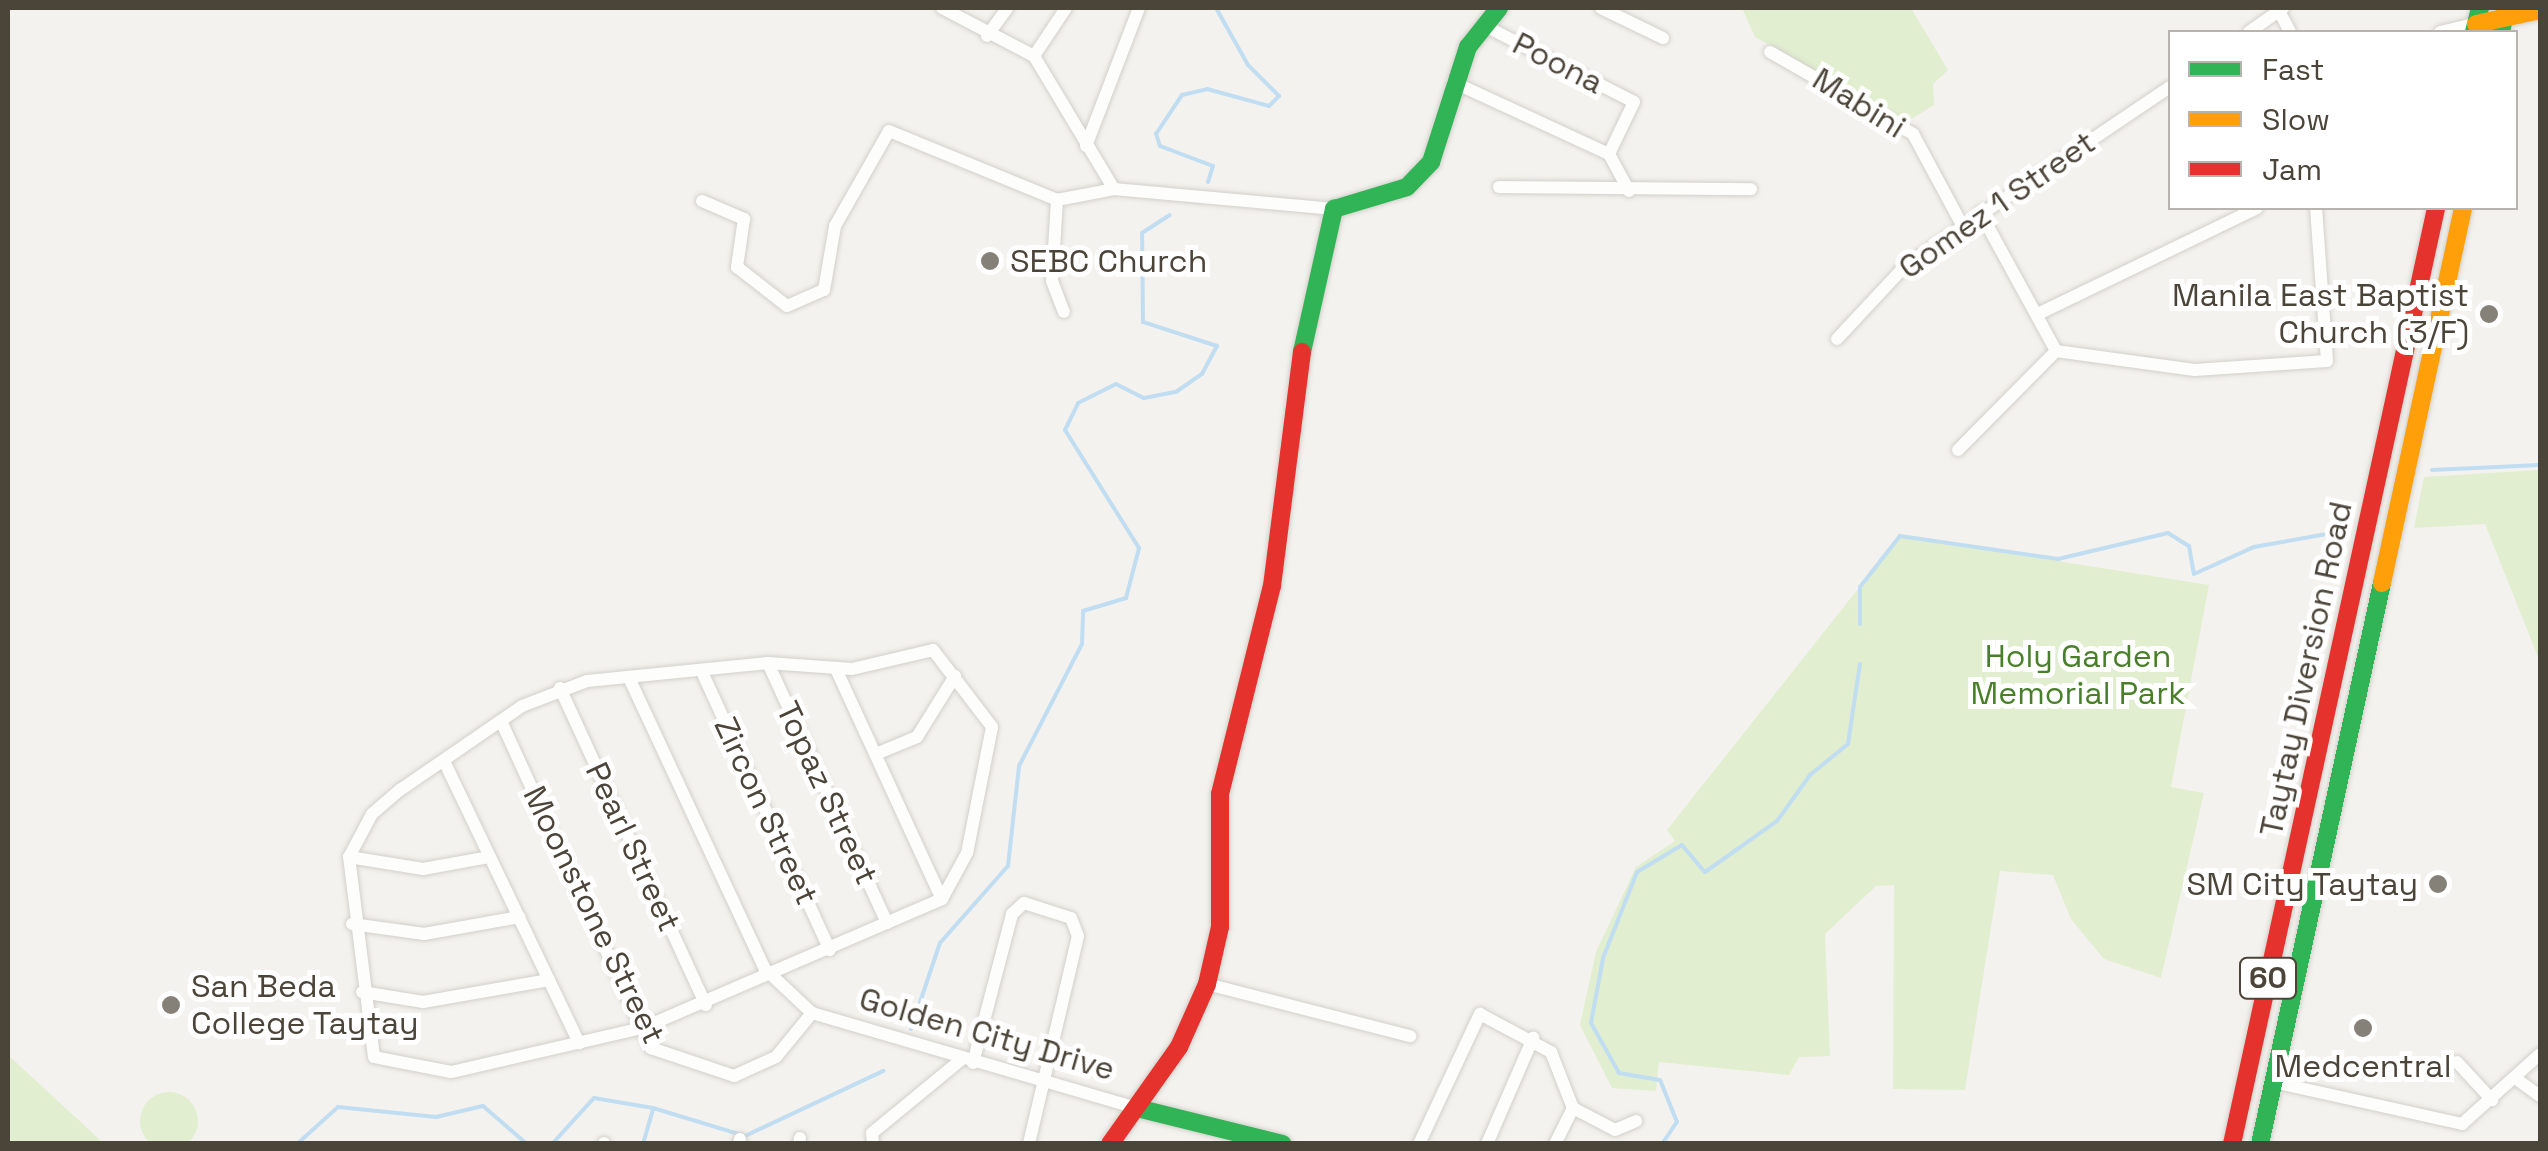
<!DOCTYPE html>
<style>
body{margin:0}
#map{position:relative;width:2548px;height:1151px;overflow:hidden;background:#f4f2ee;font-family:"Space Grotesk",sans-serif}
div>[style]{position:absolute}
.green>*{inset:0;background:#e1eecf}
.round{border-radius:50%}
.stream>*{height:4px;margin:-2px;padding:0 2px;transform-origin:2px;border-radius:2px;background:#c0ddf1}
.roads{filter:drop-shadow(0 0 2px #d2d0cb) drop-shadow(0 0 2px #d2d0cb)}
.street>*{height:12px;margin:-6px;padding:0 6px;transform-origin:6px;border-radius:6px;background:#fdfdfc}
.fast>*{height:18px;margin:-9px;padding:0 9px;transform-origin:9px;border-radius:9px;background:#30b455}
.slow>*{height:18px;margin:-9px;padding:0 9px;transform-origin:9px;border-radius:9px;background:#ff9f0a}
.jam>*{height:18px;margin:-9px;padding:0 9px;transform-origin:9px;border-radius:9px;background:#e5322d}
.dots>*{width:28px;height:28px;translate:-50% -50%;box-sizing:border-box;border:5px solid #fff;border-radius:50%}
span{translate:-50% -50%;white-space:nowrap;text-align:center;line-height:1.15;-webkit-text-stroke:10px #fff;paint-order:stroke}
.shield-label span{padding:2px 8px;background:#fff;border:2px solid;border-radius:8px;-webkit-text-stroke-width:0}
.shield-label{font-size:30px;color:#4b4439;font-weight:700}
.street-label{font-size:32px;color:#4b4439}
.poi-label{font-size:32px;color:#4b4439}
.left{translate:0 -50%;text-align:left}
.right{translate:-100% -50%;text-align:right}
.park-label{font-size:32px;color:#4a7f2a}
.frame{position:absolute;inset:0;border:10px solid #4b4439;pointer-events:none}
.legend{position:absolute;left:2168px;top:30px;width:350px;height:180px;box-sizing:border-box;background:#fff;border:2px solid #b7b4b0;margin:0;padding:12px 18px;list-style:none;font-size:30px;color:#4b4439}
.legend li{display:flex;align-items:center;gap:20px;height:50px}
.legend b{width:50px;border:2px solid #b7b4b0}
</style>
<div id="map">
<div class="green">
<i style="clip-path:polygon(1742px 8px,1911px 8px,1948px 70px,1933px 84px,1934px 105px,1907px 122px,1755px 37px)"></i>
<i style="clip-path:polygon(2540px 470px,2540px 662px,2485px 524px,2414px 528px,2424px 477px)"></i>
<i style="clip-path:polygon(1900px 536px,2209px 585px,2171px 787px,2204px 793px,2161px 978px,2104px 959px,2071px 919px,2053px 875px,2000px 871px,1965px 1090px,1893px 1089px,1894px 885px,1876px 886px,1825px 934px,1830px 1056px,1799px 1057px,1789px 1075px,1659px 1062px,1656px 1091px,1612px 1088px,1580px 1025px,1596px 952px,1636px 867px,1675px 841px,1667px 830px)"></i>
<i style="clip-path:polygon(8px 1055px,98px 1138px,101px 1143px,8px 1143px)"></i>
<i class="round" style="left:140px;top:1092px;width:58px;height:58px"></i>
</div>
<div class="stream">
<i style="left:1208px;top:182px;width:17px;rotate:-73deg"></i>
<i style="left:1213px;top:166px;width:57px;rotate:-159.3deg"></i>
<i style="left:1160px;top:146px;width:13px;rotate:-108deg"></i>
<i style="left:1156px;top:134px;width:47px;rotate:-56.3deg"></i>
<i style="left:1182px;top:95px;width:26px;rotate:-13deg"></i>
<i style="left:1207px;top:89px;width:64px;rotate:15.3deg"></i>
<i style="left:1269px;top:106px;width:14px;rotate:-45deg"></i>
<i style="left:1279px;top:96px;width:44px;rotate:-135deg"></i>
<i style="left:1248px;top:65px;width:65px;rotate:-119.3deg"></i>
<i style="left:2432px;top:470px;width:108px;rotate:-2.7deg"></i>
<i style="left:1860px;top:624px;width:37px;rotate:-90deg"></i>
<i style="left:1860px;top:587px;width:65px;rotate:-51.9deg"></i>
<i style="left:1900px;top:536px;width:160px;rotate:8.3deg"></i>
<i style="left:2058px;top:559px;width:113px;rotate:-13.3deg"></i>
<i style="left:2168px;top:533px;width:25px;rotate:32deg"></i>
<i style="left:2189px;top:546px;width:28px;rotate:80deg"></i>
<i style="left:2194px;top:574px;width:66px;rotate:-24.2deg"></i>
<i style="left:2254px;top:547px;width:91px;rotate:-10.1deg"></i>
<i style="left:911px;top:1029px;width:91px;rotate:-71.4deg"></i>
<i style="left:940px;top:943px;width:103px;rotate:-48.6deg"></i>
<i style="left:1008px;top:866px;width:101px;rotate:-83.7deg"></i>
<i style="left:1019px;top:766px;width:137px;rotate:-62.7deg"></i>
<i style="left:1082px;top:644px;width:33px;rotate:-88deg"></i>
<i style="left:1083px;top:611px;width:45px;rotate:-16.8deg"></i>
<i style="left:1126px;top:598px;width:52px;rotate:-75.4deg"></i>
<i style="left:1139px;top:548px;width:139px;rotate:-122.1deg"></i>
<i style="left:1065px;top:430px;width:30px;rotate:-64deg"></i>
<i style="left:1078px;top:403px;width:42px;rotate:-26.6deg"></i>
<i style="left:1116px;top:384px;width:31px;rotate:27deg"></i>
<i style="left:1144px;top:398px;width:33px;rotate:-11deg"></i>
<i style="left:1176px;top:392px;width:32px;rotate:-35deg"></i>
<i style="left:1202px;top:374px;width:32px;rotate:-62deg"></i>
<i style="left:1217px;top:346px;width:78px;rotate:-162deg"></i>
<i style="left:1143px;top:322px;width:89px;rotate:-90.6deg"></i>
<i style="left:1142px;top:233px;width:33px;rotate:-33deg"></i>
<i style="left:297px;top:1144px;width:55px;rotate:-42.1deg"></i>
<i style="left:338px;top:1107px;width:99px;rotate:5.8deg"></i>
<i style="left:436px;top:1117px;width:48px;rotate:-13.2deg"></i>
<i style="left:483px;top:1106px;width:58px;rotate:40.8deg"></i>
<i style="left:552px;top:1144px;width:62px;rotate:-47.6deg"></i>
<i style="left:594px;top:1098px;width:60px;rotate:9.6deg"></i>
<i style="left:643px;top:1144px;width:37px;rotate:-74deg"></i>
<i style="left:653px;top:1108px;width:96px;rotate:16.9deg"></i>
<i style="left:745px;top:1136px;width:153px;rotate:-25.2deg"></i>
<i style="left:1662px;top:1144px;width:27px;rotate:-56deg"></i>
<i style="left:1677px;top:1122px;width:45px;rotate:-112deg"></i>
<i style="left:1660px;top:1080px;width:42px;rotate:-170.3deg"></i>
<i style="left:1619px;top:1073px;width:57px;rotate:-119.2deg"></i>
<i style="left:1591px;top:1023px;width:66px;rotate:-79.5deg"></i>
<i style="left:1603px;top:958px;width:92px;rotate:-68.4deg"></i>
<i style="left:1637px;top:872px;width:52px;rotate:-31deg"></i>
<i style="left:1682px;top:845px;width:35px;rotate:50deg"></i>
<i style="left:1705px;top:872px;width:88px;rotate:-35.3deg"></i>
<i style="left:1777px;top:821px;width:57px;rotate:-54.3deg"></i>
<i style="left:1810px;top:775px;width:49px;rotate:-39.2deg"></i>
<i style="left:1848px;top:744px;width:81px;rotate:-81.5deg"></i>
</div>
<div class="roads">
<div class="street">
<i style="left:942px;top:8px;width:104px;rotate:27.6deg"></i>
<i style="left:1034px;top:56px;width:155px;rotate:59deg"></i>
<i style="left:1601px;top:8px;width:69px;rotate:25.8deg"></i>
<i style="left:2279px;top:11px;width:24px;rotate:62deg"></i>
<i style="left:1485px;top:26px;width:167px;rotate:27deg"></i>
<i style="left:1634px;top:102px;width:58px;rotate:115.7deg"></i>
<i style="left:2249px;top:32px;width:42px;rotate:-35.2deg"></i>
<i style="left:2440px;top:32px;width:37px;rotate:-13deg"></i>
<i style="left:987px;top:36px;width:34px;rotate:-54deg"></i>
<i style="left:1770px;top:52px;width:165px;rotate:29.8deg"></i>
<i style="left:1913px;top:134px;width:101px;rotate:61.7deg"></i>
<i style="left:1034px;top:56px;width:58px;rotate:-56.3deg"></i>
<i style="left:1453px;top:82px;width:172px;rotate:24.8deg"></i>
<i style="left:1609px;top:154px;width:42px;rotate:61.6deg"></i>
<i style="left:1086px;top:146px;width:148px;rotate:-69deg"></i>
<i style="left:1499px;top:187px;width:252px;rotate:0.5deg"></i>
<i style="left:1057px;top:200px;width:81px;rotate:93.5deg"></i>
<i style="left:1052px;top:281px;width:33px;rotate:69deg"></i>
<i style="left:702px;top:201px;width:46px;rotate:23.2deg"></i>
<i style="left:744px;top:219px;width:49px;rotate:98.3deg"></i>
<i style="left:737px;top:267px;width:63px;rotate:38deg"></i>
<i style="left:787px;top:306px;width:40px;rotate:-23.4deg"></i>
<i style="left:824px;top:290px;width:65px;rotate:-80.2deg"></i>
<i style="left:835px;top:226px;width:109px;rotate:-60.4deg"></i>
<i style="left:889px;top:131px;width:182px;rotate:22.3deg"></i>
<i style="left:1057px;top:200px;width:58px;rotate:-10.9deg"></i>
<i style="left:1114px;top:189px;width:221px;rotate:5.2deg"></i>
<i style="left:1980px;top:212px;width:158px;rotate:61.3deg"></i>
<i style="left:2056px;top:351px;width:140px;rotate:7.8deg"></i>
<i style="left:2195px;top:370px;width:132px;rotate:-3.9deg"></i>
<i style="left:2327px;top:361px;width:153px;rotate:-94.1deg"></i>
<i style="left:2040px;top:313px;width:241px;rotate:-25.8deg"></i>
<i style="left:1837px;top:339px;width:101px;rotate:-47deg"></i>
<i style="left:1906px;top:265px;width:318px;rotate:-34deg"></i>
<i style="left:1958px;top:450px;width:139px;rotate:-45.3deg"></i>
<i style="left:933px;top:650px;width:97px;rotate:52.5deg"></i>
<i style="left:992px;top:727px;width:128px;rotate:101.2deg"></i>
<i style="left:967px;top:853px;width:52px;rotate:118.5deg"></i>
<i style="left:942px;top:899px;width:327px;rotate:156.7deg"></i>
<i style="left:642px;top:1028px;width:196px;rotate:167deg"></i>
<i style="left:451px;top:1072px;width:78px;rotate:-169deg"></i>
<i style="left:374px;top:1057px;width:202px;rotate:-97.1deg"></i>
<i style="left:349px;top:857px;width:49px;rotate:-61.9deg"></i>
<i style="left:372px;top:814px;width:37px;rotate:-41deg"></i>
<i style="left:400px;top:790px;width:148px;rotate:-34.5deg"></i>
<i style="left:522px;top:706px;width:70px;rotate:-21deg"></i>
<i style="left:587px;top:681px;width:182px;rotate:-5.7deg"></i>
<i style="left:768px;top:663px;width:84px;rotate:4.1deg"></i>
<i style="left:852px;top:669px;width:83px;rotate:-13.2deg"></i>
<i style="left:768px;top:663px;width:286px;rotate:65.4deg"></i>
<i style="left:836px;top:669px;width:253px;rotate:65.3deg"></i>
<i style="left:702px;top:672px;width:306px;rotate:65.3deg"></i>
<i style="left:631px;top:682px;width:317px;rotate:65deg"></i>
<i style="left:765px;top:969px;width:64px;rotate:43.1deg"></i>
<i style="left:812px;top:1013px;width:339px;rotate:16.3deg"></i>
<i style="left:560px;top:688px;width:349px;rotate:65.3deg"></i>
<i style="left:501px;top:721px;width:360px;rotate:65.4deg"></i>
<i style="left:651px;top:1048px;width:88px;rotate:18.6deg"></i>
<i style="left:734px;top:1076px;width:46px;rotate:-24.3deg"></i>
<i style="left:776px;top:1057px;width:57px;rotate:-50.7deg"></i>
<i style="left:876px;top:754px;width:44px;rotate:-22.5deg"></i>
<i style="left:917px;top:737px;width:72px;rotate:-58.1deg"></i>
<i style="left:444px;top:761px;width:313px;rotate:64.4deg"></i>
<i style="left:349px;top:857px;width:75px;rotate:9.2deg"></i>
<i style="left:423px;top:869px;width:68px;rotate:-10.2deg"></i>
<i style="left:352px;top:924px;width:73px;rotate:7.9deg"></i>
<i style="left:424px;top:934px;width:97px;rotate:-10.1deg"></i>
<i style="left:1207px;top:984px;width:210px;rotate:14.4deg"></i>
<i style="left:362px;top:992px;width:62px;rotate:9.3deg"></i>
<i style="left:423px;top:1002px;width:128px;rotate:-9.9deg"></i>
<i style="left:2457px;top:1062px;width:52px;rotate:47.4deg"></i>
<i style="left:973px;top:1063px;width:154px;rotate:-75.3deg"></i>
<i style="left:1012px;top:914px;width:16px;rotate:-43deg"></i>
<i style="left:1024px;top:903px;width:49px;rotate:17.7deg"></i>
<i style="left:1071px;top:918px;width:19px;rotate:69deg"></i>
<i style="left:1078px;top:936px;width:214px;rotate:103.3deg"></i>
<i style="left:2515px;top:1078px;width:31px;rotate:36deg"></i>
<i style="left:2273px;top:1082px;width:194px;rotate:12.5deg"></i>
<i style="left:2462px;top:1124px;width:105px;rotate:-41.9deg"></i>
<i style="left:1573px;top:1108px;width:47px;rotate:27.6deg"></i>
<i style="left:1615px;top:1130px;width:23px;rotate:-23deg"></i>
<i style="left:604px;top:1144px;width:1px;rotate:-90deg"></i>
<i style="left:739px;top:1144px;width:5px;rotate:-79deg"></i>
<i style="left:799px;top:1144px;width:6px;rotate:-81deg"></i>
<i style="left:873px;top:1144px;width:11px;rotate:-95deg"></i>
<i style="left:872px;top:1133px;width:115px;rotate:-39.4deg"></i>
<i style="left:1419px;top:1144px;width:144px;rotate:-64.9deg"></i>
<i style="left:1480px;top:1014px;width:81px;rotate:28.2deg"></i>
<i style="left:1551px;top:1052px;width:60px;rotate:68.6deg"></i>
<i style="left:1487px;top:1144px;width:116px;rotate:-66.5deg"></i>
<i style="left:1555px;top:1144px;width:40px;rotate:-63.4deg"></i>
</div>
<div class="fast">
<i style="left:2474px;top:32px;width:25px;rotate:-76deg"></i>
<i style="left:2501px;top:32px;width:25px;rotate:-78deg"></i>
<i style="left:1302px;top:352px;width:147px;rotate:-77.4deg"></i>
<i style="left:1334px;top:209px;width:76px;rotate:-16.8deg"></i>
<i style="left:1407px;top:187px;width:35px;rotate:-46deg"></i>
<i style="left:1431px;top:162px;width:121px;rotate:-72.2deg"></i>
<i style="left:1468px;top:47px;width:50px;rotate:-51.5deg"></i>
<i style="left:1137px;top:1108px;width:150px;rotate:13.9deg"></i>
<i style="left:2260px;top:1144px;width:574px;rotate:-77.73deg"></i>
</div>
<div class="slow">
<i style="left:2476px;top:24px;width:66px;rotate:-12.3deg"></i>
<i style="left:2382px;top:583px;width:384px;rotate:-77.8deg"></i>
</div>
<div class="jam">
<i style="left:1110px;top:1144px;width:119px;rotate:-54.6deg"></i>
<i style="left:1179px;top:1047px;width:69px;rotate:-66deg"></i>
<i style="left:1207px;top:984px;width:58px;rotate:-77.2deg"></i>
<i style="left:1220px;top:927px;width:133px;rotate:-90deg"></i>
<i style="left:1220px;top:794px;width:214px;rotate:-76deg"></i>
<i style="left:1272px;top:586px;width:236px;rotate:-82.7deg"></i>
<i style="left:2232px;top:1144px;width:958px;rotate:-77.7deg"></i>
</div>
</div>
<div class="dots">
<i style="left:990px;top:261px;background:#868178"></i>
<i style="left:2489px;top:314px;background:#868178"></i>
<i style="left:2438px;top:884px;background:#868178"></i>
<i style="left:171px;top:1005px;background:#868178"></i>
<i style="left:2363px;top:1028px;background:#868178"></i>
</div>
<div class="shield-label">
<span style="left:2268px;top:978px">60</span>
</div>
<div class="street-label">
<span style="left:1558px;top:63px;rotate:27deg">Poona</span>
<span style="left:1859px;top:103px;rotate:32deg">Mabini</span>
<span style="left:1997px;top:205px;rotate:-35deg">Gomez 1 Street</span>
<span style="left:2306px;top:669px;rotate:-78deg">Taytay Diversion Road</span>
<span style="left:827px;top:793px;rotate:65deg">Topaz Street</span>
<span style="left:766px;top:811px;rotate:65deg">Zircon Street</span>
<span style="left:633px;top:847px;rotate:65deg">Pearl Street</span>
<span style="left:594px;top:915px;rotate:64deg">Moonstone Street</span>
<span style="left:987px;top:1034px;rotate:16deg">Golden City Drive</span>
</div>
<div class="poi-label">
<span class="left" style="left:1010px;top:261px">SEBC Church</span>
<span class="right" style="left:2469px;top:314px">Manila East Baptist<br>Church (3/F)</span>
<span class="right" style="left:2418px;top:884px">SM City Taytay</span>
<span class="left" style="left:191px;top:1005px">San Beda<br>College Taytay</span>
<span style="left:2363px;top:1066px">Medcentral</span>
</div>
<div class="park-label">
<span style="left:2078px;top:675px">Holy Garden<br>Memorial Park</span>
</div>
<div class="frame"></div>
<ul class="legend">
<li><b style="height:12px;background:#30b455"></b>Fast</li>
<li><b style="height:12px;background:#ff9f0a"></b>Slow</li>
<li><b style="height:12px;background:#e5322d"></b>Jam</li>
</ul>
</div>
